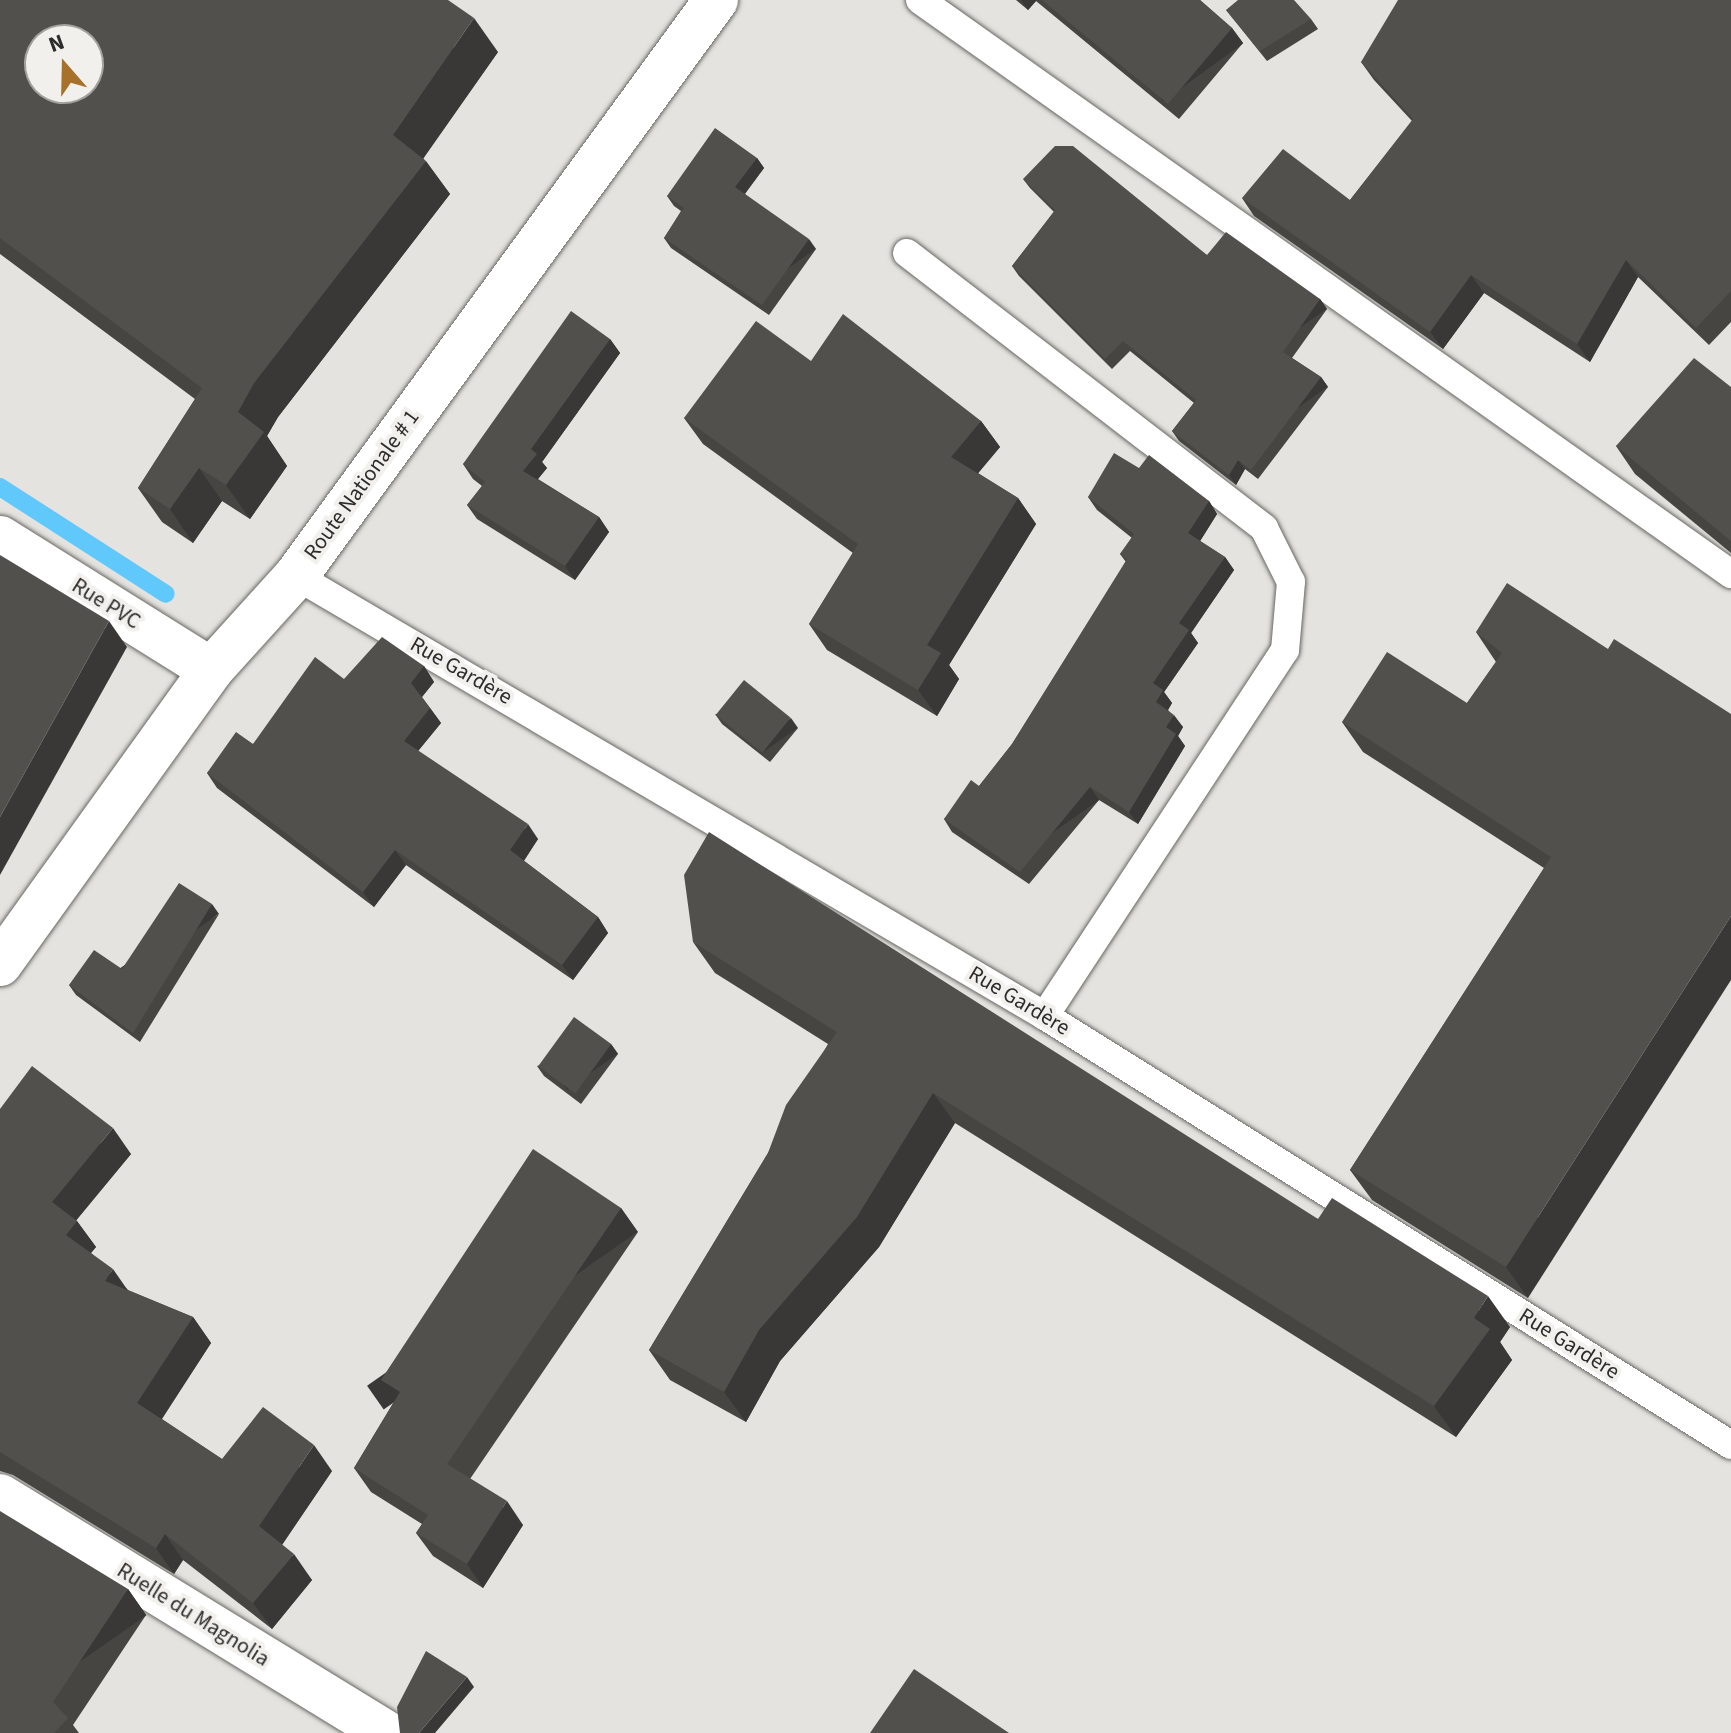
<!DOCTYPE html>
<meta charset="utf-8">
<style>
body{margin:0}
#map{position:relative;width:1731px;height:1733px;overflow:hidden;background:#e4e3df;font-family:"Source Sans 3",sans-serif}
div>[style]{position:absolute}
.stream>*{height:18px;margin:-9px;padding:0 9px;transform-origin:9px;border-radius:9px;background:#61c8fc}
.roads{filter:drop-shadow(0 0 2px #686763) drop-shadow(0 0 2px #686763)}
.lane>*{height:28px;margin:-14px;padding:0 14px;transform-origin:14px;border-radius:14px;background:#fff}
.street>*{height:44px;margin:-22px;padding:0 22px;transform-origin:22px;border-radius:22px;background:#fff}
.primary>*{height:44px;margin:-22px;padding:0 22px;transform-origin:22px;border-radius:22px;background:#fff}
.wall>*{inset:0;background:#474542}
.shaded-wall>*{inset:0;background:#393836;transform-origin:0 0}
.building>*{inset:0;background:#52504d;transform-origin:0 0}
span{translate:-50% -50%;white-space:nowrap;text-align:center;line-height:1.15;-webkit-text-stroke:8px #f2f0ec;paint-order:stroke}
.street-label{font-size:22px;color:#2d2c2b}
.north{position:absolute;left:24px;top:24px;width:80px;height:80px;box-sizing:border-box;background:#f2f0ec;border:2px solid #a3a29f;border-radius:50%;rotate:340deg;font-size:22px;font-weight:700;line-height:32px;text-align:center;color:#2d2c2b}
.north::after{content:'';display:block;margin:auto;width:28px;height:36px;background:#a7712c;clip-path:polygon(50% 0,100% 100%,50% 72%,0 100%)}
</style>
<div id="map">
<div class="stream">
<i style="left:0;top:487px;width:197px;rotate:32.8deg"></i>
</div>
<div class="roads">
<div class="lane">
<i style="left:920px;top:0;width:994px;rotate:35.29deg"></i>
<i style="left:907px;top:253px;width:451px;rotate:37.6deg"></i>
<i style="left:1264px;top:528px;width:60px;rotate:63.4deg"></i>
<i style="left:1291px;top:582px;width:68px;rotate:95deg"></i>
<i style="left:1285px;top:650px;width:438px;rotate:123.3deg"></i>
<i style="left:296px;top:576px;width:869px;rotate:30.43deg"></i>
<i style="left:1045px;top:1016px;width:809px;rotate:32.02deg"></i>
</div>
<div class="street">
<i style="left:0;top:538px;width:249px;rotate:32deg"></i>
<i style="left:0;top:1496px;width:453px;rotate:31.5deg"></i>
</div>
<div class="primary">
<i style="left:0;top:964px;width:362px;rotate:-54.3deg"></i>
<i style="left:211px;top:670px;width:127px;rotate:-47.9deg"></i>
<i style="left:296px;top:576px;width:713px;rotate:-53.9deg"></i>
</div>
</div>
<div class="wall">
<i style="clip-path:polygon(0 0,498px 52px,423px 158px,450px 194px,278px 417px,267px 436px,287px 466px,250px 519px,222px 501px,193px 543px,162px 522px,138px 488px,195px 399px,0 254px)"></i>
<i style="clip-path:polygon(1016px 0,1200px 0,1232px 28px,1243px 43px,1179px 119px,1036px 1px,1028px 10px)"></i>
<i style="clip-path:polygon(1731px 0,1731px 322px,1709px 345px,1638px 277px,1590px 362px,1484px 293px,1443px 349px,1254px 216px,1242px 198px,1350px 200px,1412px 121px,1374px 80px,1361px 62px)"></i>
<i style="clip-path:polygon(1226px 10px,1311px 19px,1318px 29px,1267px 61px)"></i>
<i style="clip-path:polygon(757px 158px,764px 168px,745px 194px,816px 249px,769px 315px,671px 248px,664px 238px,681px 211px,674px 206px,667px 196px)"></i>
<i style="clip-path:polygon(1023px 179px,1207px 255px,1320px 299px,1327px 309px,1292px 358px,1321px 377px,1328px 387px,1258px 479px,1245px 469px,1236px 485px,1179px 441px,1172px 431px,1194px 403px,1130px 351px,1112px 369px,1019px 276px,1012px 266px,1054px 212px,1030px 188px)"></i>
<i style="clip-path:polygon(610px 339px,620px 353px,542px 462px,547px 468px,538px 479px,599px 517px,609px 532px,575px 580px,477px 519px,467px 505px,482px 486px,473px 479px,463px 464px)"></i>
<i style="clip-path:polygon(811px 361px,981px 421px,1000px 447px,978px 473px,1018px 498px,1036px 524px,949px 665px,959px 679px,937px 716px,827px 650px,809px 624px,853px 553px,703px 444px,684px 418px)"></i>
<i style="clip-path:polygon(1731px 387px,1731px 553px,1635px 474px,1616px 446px)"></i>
<i style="clip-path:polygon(1139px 468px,1209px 501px,1217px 514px,1200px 541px,1225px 557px,1234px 570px,1191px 633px,1198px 643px,1164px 692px,1172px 703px,1168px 710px,1183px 727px,1178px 736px,1185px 746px,1138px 824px,1099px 800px,1029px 884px,952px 832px,944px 819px,979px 786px,1012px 744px,1126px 562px,1120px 554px,1132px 538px,1097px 510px,1088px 497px)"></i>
<i style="clip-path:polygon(1476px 632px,1608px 649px,1528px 1298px,1372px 1200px,1350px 1170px,1544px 868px,1363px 752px,1342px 722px,1467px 703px,1496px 662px)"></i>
<i style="clip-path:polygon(424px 666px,434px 682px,422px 697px,441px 723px,418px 751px,538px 839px,524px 861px,598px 917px,608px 933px,573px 980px,406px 865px,374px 907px,217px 788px,207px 773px,253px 744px,344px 679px)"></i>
<i style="clip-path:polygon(715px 714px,798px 728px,770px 762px,722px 724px)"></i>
<i style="clip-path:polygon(219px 914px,140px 1042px,76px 995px,69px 985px,122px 969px)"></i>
<i style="clip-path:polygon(693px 942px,1318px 1219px,1510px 1327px,1500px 1342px,1512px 1360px,1456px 1437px,955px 1123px,879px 1247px,780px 1361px,746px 1422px,670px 1380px,649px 1350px,768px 1153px,828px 1044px,715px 973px)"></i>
<i style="clip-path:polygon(611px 1044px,618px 1054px,581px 1104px,544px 1076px,537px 1066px)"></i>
<i style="clip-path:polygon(0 1109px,131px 1154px,76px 1220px,96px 1247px,91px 1253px,128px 1290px,193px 1317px,211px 1343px,162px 1419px,222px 1459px,332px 1471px,282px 1545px,312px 1580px,272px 1629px,183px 1560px,174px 1574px,13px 1475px,0 1471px)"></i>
<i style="clip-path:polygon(621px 1208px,638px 1232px,470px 1479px,523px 1525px,483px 1588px,433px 1556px,416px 1533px,422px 1524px,371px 1492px,354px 1468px,395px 1400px,381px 1380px)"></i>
<i style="clip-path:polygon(128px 1589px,146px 1615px,73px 1725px,79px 1733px,0 1733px)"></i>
</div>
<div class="shaded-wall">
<i style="clip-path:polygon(1021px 0,1035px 0,1036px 1px,1028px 10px)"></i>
<i style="clip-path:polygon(474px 18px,498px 52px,416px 169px,393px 135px)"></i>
<i style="left:1232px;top:28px;width:19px;height:99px;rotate:54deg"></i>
<i style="clip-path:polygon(757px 158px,764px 168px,742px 197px,735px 187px)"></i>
<i style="clip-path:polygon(426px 161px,450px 194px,278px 417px,267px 436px,287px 466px,250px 519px,226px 485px,238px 412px,254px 383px)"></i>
<i style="left:809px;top:239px;width:12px;height:81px;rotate:55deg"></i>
<i style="clip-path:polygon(1626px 260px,1638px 277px,1590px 362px,1577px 344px)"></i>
<i style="clip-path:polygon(1471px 275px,1484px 293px,1443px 349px,1430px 332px)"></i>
<i style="left:1320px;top:299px;width:12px;height:65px;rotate:55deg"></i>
<i style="clip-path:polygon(610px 339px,620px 353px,542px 462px,547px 468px,533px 485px,523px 471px,531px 449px)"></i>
<i style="left:1321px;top:377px;width:12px;height:116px;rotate:55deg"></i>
<i style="clip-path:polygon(981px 421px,1000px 447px,970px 483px,951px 457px)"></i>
<i style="clip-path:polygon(1238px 460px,1245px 469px,1236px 485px,1229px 475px)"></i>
<i style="clip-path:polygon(199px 468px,222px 501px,193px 543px,170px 509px)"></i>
<i style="clip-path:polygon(1018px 498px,1036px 524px,949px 665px,959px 679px,937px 716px,918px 690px,927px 645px)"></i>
<i style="clip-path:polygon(1209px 501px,1217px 514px,1197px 546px,1188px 533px)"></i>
<i style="clip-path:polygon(599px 517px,609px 532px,575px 580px,565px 566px)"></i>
<i style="clip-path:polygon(1225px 557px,1234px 570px,1191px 633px,1198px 643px,1164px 692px,1172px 703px,1165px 715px,1156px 702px,1153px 683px,1179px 623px)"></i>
<i style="clip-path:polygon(109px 621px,127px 647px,0 875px,0 817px)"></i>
<i style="clip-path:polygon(424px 666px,434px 682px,421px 698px,411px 683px)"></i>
<i style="clip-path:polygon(430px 708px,441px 723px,414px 756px,404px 741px)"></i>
<i style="clip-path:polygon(1174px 715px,1183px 727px,1178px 736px,1185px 746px,1138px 824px,1129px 812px,1166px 727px)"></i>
<i style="left:791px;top:718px;width:12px;height:44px;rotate:55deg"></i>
<i style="left:1090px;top:787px;width:16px;height:110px;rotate:55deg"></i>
<i style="clip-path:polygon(528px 824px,538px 839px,520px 866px,510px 850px)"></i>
<i style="clip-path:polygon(395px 850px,406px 865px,374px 907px,363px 892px)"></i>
<i style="left:212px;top:904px;width:12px;height:151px;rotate:55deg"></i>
<i style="clip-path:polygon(1731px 916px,1731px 980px,1528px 1298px,1506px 1267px)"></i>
<i style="clip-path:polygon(598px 917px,608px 933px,573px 980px,562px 965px)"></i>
<i style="left:611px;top:1044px;width:12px;height:62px;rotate:55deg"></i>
<i style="clip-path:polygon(933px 1093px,955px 1123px,879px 1247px,780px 1361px,746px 1422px,724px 1392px,759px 1330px)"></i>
<i style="clip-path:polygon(113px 1128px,131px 1154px,70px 1228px,52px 1202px)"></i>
<i style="left:621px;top:1208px;width:29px;height:310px;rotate:55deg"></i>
<i style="clip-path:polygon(77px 1221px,96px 1247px,84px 1261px,66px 1235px)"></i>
<i style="clip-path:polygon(113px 1269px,131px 1295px,105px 1281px)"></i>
<i style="clip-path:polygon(1488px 1296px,1510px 1327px,1500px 1342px,1512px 1360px,1456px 1437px,1434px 1406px,1474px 1318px)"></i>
<i style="clip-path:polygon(193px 1317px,211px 1343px,155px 1429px,137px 1403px)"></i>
<i style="clip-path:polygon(314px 1445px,332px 1471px,277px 1552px,259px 1526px)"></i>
<i style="clip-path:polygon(507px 1501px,523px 1525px,483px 1588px,467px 1564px)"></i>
<i style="clip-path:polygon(165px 1534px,183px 1560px,174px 1574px,156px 1548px)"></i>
<i style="clip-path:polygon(294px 1554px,312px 1580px,272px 1629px,253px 1603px)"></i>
<i style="left:128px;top:1589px;width:32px;height:136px;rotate:55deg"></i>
<i style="clip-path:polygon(467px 1677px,474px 1687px,435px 1733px,419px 1733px)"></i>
</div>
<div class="building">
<i style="clip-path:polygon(evenodd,0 0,448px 0,474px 18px,393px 135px,426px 161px,254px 383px,238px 412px,264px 432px,226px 485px,199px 468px,170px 509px,138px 488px,202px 388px,0 238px,0 0,40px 40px,88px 40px,88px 88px,40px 88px,40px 40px)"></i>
<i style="clip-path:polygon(1042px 0,1200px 0,1232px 28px,1168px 104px)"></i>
<i style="clip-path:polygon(1238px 0,1294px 0,1311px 19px,1260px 51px,1226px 10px)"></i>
<i style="clip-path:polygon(1398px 0,1731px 0,1731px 291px,1696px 328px,1626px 260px,1577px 344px,1471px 275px,1430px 332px,1242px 198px,1283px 149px,1350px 200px,1413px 119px,1361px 62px)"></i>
<i style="clip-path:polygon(715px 128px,757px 158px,735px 187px,809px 239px,762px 305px,664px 238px,684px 208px,667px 196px)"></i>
<i style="clip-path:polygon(1055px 146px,1073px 146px,1207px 255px,1226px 232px,1320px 299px,1283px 352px,1321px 377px,1251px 470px,1238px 460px,1229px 475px,1172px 431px,1196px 400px,1123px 341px,1105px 359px,1012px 266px,1055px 210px,1023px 179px)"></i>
<i style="clip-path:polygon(571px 311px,610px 339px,531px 449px,537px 454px,523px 471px,599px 517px,565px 566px,467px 505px,485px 482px,463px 464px)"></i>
<i style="clip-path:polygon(843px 314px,981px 421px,951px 457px,1018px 498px,927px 645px,941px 653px,918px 690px,809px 624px,858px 544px,684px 418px,756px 321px,811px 361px)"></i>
<i style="clip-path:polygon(1694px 358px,1731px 387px,1731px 541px,1616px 446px)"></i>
<i style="clip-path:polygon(1114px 453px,1139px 468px,1149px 455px,1209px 501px,1188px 533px,1225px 557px,1179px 623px,1189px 630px,1153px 683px,1163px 690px,1156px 702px,1174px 715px,1166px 727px,1176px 734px,1129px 812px,1090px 787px,1020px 872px,944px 819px,971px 780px,979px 786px,1012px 744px,1127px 559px,1120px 554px,1134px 534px,1088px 497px)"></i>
<i style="clip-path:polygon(0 555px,109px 621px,0 817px)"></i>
<i style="clip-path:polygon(1507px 583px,1608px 649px,1614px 639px,1731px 714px,1731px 916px,1506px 1267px,1350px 1170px,1551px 857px,1342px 722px,1387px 652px,1467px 703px,1502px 653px,1476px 632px)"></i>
<i style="clip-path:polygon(382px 637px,424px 666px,411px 683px,430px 708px,404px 741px,528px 824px,510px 850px,598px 917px,562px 965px,395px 850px,363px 892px,207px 773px,236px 732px,253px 744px,315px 657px,344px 679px)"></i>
<i style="left:744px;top:680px;width:60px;height:45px;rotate:39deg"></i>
<i style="clip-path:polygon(709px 832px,1318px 1219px,1332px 1198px,1488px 1296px,1474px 1318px,1490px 1329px,1434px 1406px,933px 1093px,857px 1217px,759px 1330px,724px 1392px,649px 1350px,768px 1153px,786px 1105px,837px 1032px,693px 942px,684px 875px)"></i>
<i style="clip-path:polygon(179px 883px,212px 904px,133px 1033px,69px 985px,94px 950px,122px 969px)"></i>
<i style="left:574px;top:1017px;width:46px;height:61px;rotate:36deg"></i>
<i style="clip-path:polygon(32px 1066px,113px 1128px,52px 1202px,77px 1221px,66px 1235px,113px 1269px,105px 1281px,193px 1317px,137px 1403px,222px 1459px,263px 1407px,314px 1445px,259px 1526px,294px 1554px,253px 1603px,165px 1534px,156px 1548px,0 1452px,0 1109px)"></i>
<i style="clip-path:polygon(533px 1149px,621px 1208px,447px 1464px,507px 1501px,467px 1564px,416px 1533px,428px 1515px,354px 1468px,400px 1392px,381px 1380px)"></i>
<i style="clip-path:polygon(0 1511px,128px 1589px,53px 1702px,68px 1718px,54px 1733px,0 1733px)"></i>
<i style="clip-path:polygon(426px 1651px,467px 1677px,419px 1733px,400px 1733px,397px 1707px)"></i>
<i style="clip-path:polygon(914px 1669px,1009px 1733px,870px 1733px)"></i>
</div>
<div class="street-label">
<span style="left:362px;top:485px;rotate:-54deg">Route Nationale # 1</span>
<span style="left:106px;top:604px;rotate:32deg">Rue PVC</span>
<span style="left:461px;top:671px;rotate:30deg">Rue Gardère</span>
<span style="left:1019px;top:1001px;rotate:31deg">Rue Gardère</span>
<span style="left:1569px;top:1344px;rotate:32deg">Rue Gardère</span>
<span style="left:193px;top:1615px;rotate:32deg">Ruelle du Magnolia</span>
</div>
<div class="north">N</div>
</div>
